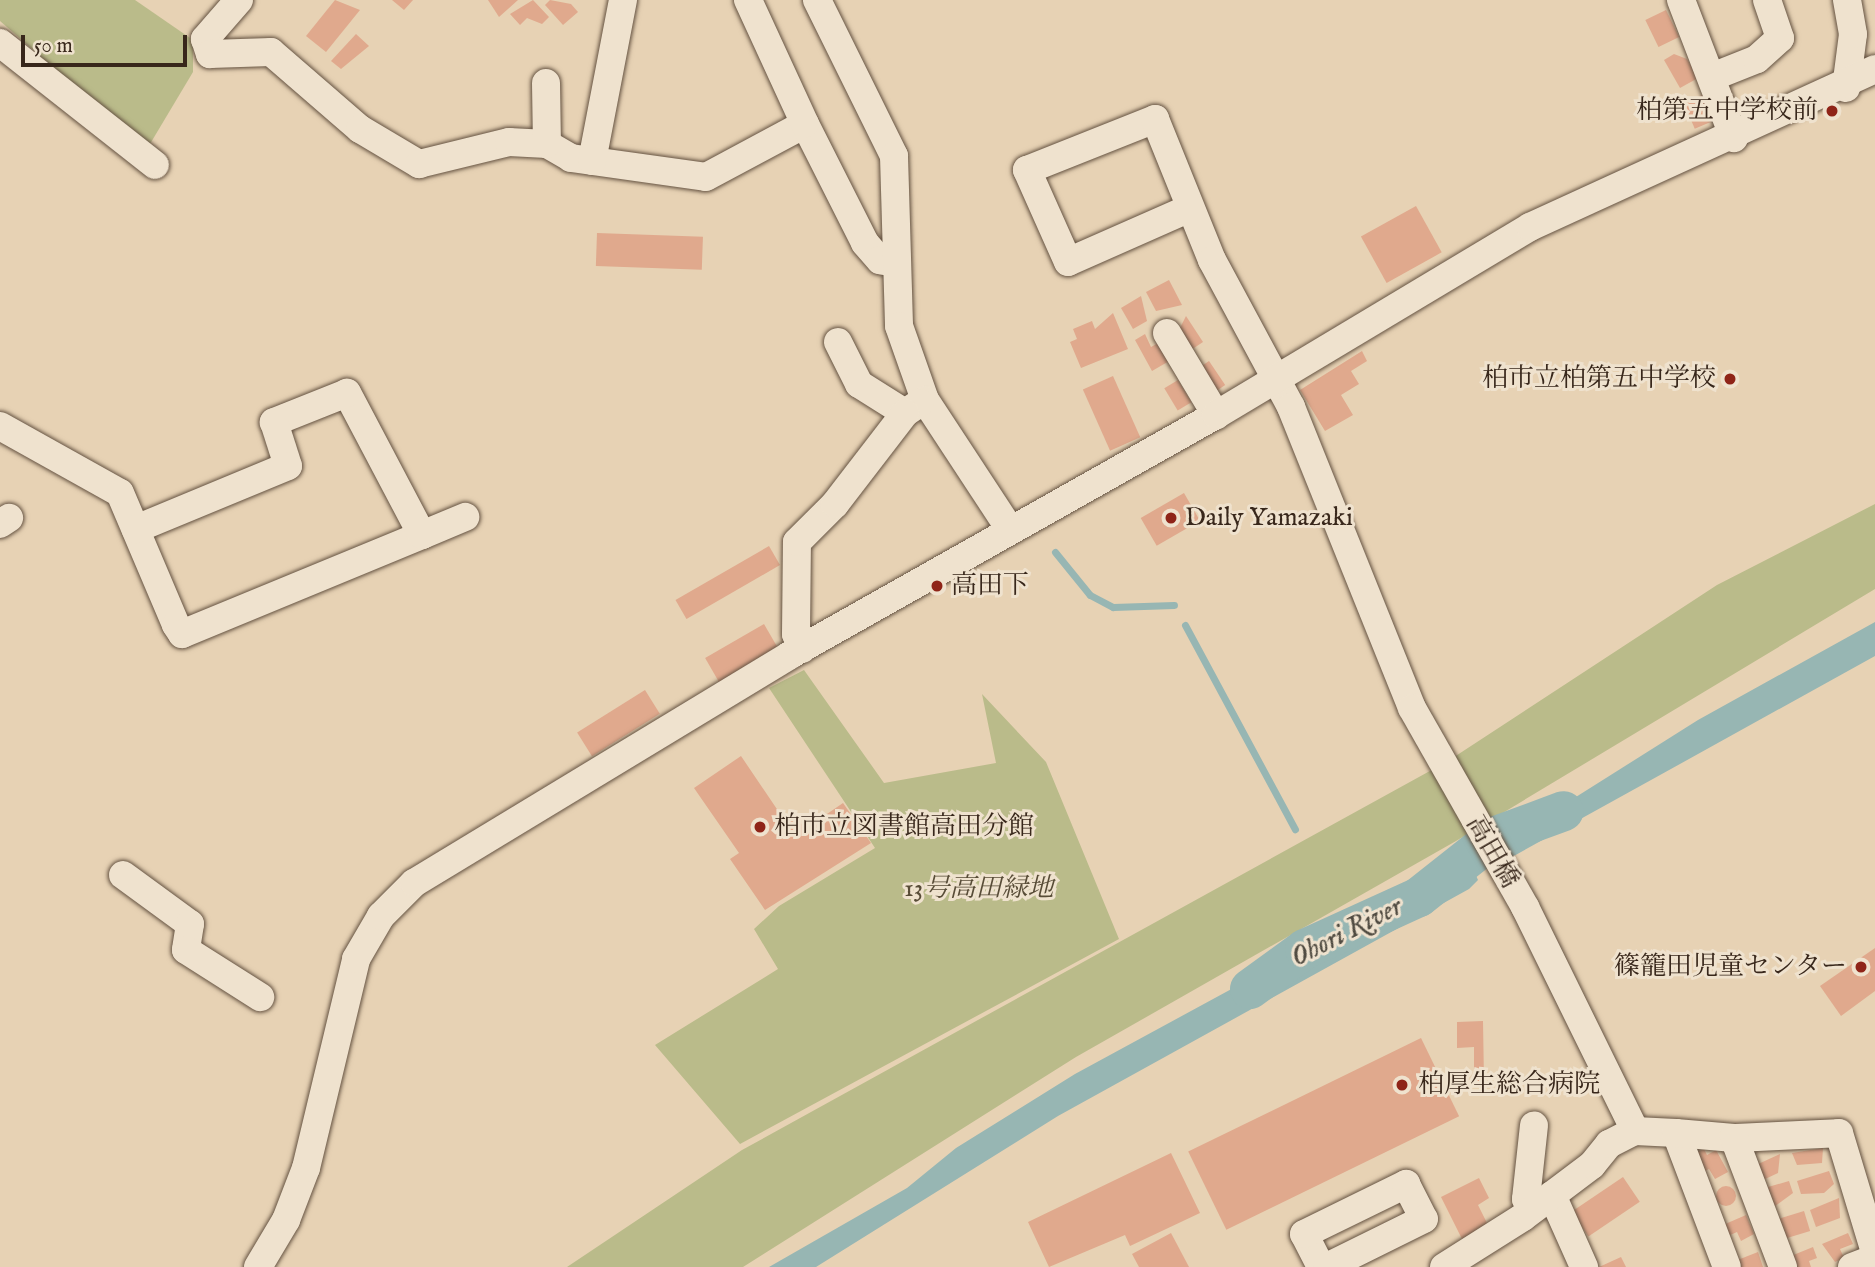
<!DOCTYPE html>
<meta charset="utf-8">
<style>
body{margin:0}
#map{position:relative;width:1875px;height:1267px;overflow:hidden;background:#e7d2b4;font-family:"IM FELL English","Noto Serif JP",serif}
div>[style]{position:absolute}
.green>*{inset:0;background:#babb8a}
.water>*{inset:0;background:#97b6b3}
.stream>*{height:7px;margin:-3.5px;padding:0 3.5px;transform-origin:3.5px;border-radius:3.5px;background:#97b6b3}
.river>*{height:40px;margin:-20px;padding:0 20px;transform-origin:20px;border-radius:20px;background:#97b6b3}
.building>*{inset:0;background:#e0a98d;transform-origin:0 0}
.round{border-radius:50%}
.roads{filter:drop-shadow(0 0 2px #645241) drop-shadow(0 0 2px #645241)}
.minor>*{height:28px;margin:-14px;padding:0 14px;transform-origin:14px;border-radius:14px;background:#efe2ce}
.dots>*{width:19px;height:19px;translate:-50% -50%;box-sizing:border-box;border:4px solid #efe2ce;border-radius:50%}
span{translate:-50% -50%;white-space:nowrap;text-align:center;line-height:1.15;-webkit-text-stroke:6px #efe2ce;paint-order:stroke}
.poi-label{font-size:26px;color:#38271b}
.right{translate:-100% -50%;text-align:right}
.left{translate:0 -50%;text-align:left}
.street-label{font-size:26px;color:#38271b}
.park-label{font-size:26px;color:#584c37;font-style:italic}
.water-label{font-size:28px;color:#504b41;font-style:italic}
.scale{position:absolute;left:21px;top:35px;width:166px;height:32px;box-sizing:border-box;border:4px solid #38271b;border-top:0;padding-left:9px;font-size:21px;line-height:24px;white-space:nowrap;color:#38271b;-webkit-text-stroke:5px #efe2ce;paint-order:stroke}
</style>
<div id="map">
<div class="green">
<i style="clip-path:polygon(0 0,135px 0,193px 40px,193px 72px,147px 149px,0 21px)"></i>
<i style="clip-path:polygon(1875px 504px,1875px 589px,1456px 841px,1076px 1057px,743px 1267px,567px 1267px,742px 1150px,1448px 761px,1717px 585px)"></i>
<i style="clip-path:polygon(804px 670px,884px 783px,996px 763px,982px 694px,1046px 762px,1119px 939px,740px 1144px,655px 1045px,778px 969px,754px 929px,779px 906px,875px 848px,769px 688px)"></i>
</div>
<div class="water">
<i style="clip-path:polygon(1875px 622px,1875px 656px,1512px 857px,1494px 839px,1541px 819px,1698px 720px)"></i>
<i style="clip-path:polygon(1469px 860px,1478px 880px,1469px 889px,1058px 1116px,816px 1267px,769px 1267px,907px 1188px,956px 1148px,1075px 1074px)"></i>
</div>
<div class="stream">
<i style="left:1055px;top:552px;width:55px;rotate:50.9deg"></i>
<i style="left:1090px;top:595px;width:26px;rotate:28deg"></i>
<i style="left:1113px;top:607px;width:61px;rotate:-1.9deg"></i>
<i style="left:1185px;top:625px;width:232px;rotate:61.7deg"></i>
</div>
<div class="river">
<i style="left:1250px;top:989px;width:68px;rotate:-36deg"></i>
<i style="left:1305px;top:949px;width:125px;rotate:-24.5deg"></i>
<i style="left:1419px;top:897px;width:98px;rotate:-38.4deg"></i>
<i style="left:1496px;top:836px;width:72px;rotate:-20.2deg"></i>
</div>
<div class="building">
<i style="clip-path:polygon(335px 0,360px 10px,326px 52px,306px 36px)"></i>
<i style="clip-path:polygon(392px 0,413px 0,404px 10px)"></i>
<i style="clip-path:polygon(488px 0,518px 0,499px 17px)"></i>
<i style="clip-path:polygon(533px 0,549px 17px,542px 24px,527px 18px,520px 25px,510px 14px)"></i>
<i style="clip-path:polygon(550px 0,571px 4px,578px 12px,563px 25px,545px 5px)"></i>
<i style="left:1666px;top:10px;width:30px;height:23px;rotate:64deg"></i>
<i style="clip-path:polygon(356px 34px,369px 46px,341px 69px,331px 61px)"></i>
<i style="clip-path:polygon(1674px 54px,1687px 59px,1698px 78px,1680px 88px,1664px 60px)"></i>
<i style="left:1705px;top:94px;width:28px;height:23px;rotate:67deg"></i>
<i style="left:1416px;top:206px;width:53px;height:63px;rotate:61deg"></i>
<i style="left:597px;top:233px;width:106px;height:33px;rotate:2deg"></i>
<i style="clip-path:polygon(1169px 280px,1182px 305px,1156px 311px,1146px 292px)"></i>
<i style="clip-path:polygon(1141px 296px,1147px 321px,1133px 329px,1121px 308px)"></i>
<i style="clip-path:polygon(1113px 313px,1128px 349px,1081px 368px,1070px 342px,1077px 339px,1073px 329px,1092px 321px,1095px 329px)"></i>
<i style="clip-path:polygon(1186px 316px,1203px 342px,1188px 352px,1177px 334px)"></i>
<i style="clip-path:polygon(1145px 334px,1151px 347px,1160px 342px,1171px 360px,1152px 371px,1135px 340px)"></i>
<i style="clip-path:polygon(1362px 351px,1367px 361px,1351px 371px,1359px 384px,1341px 395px,1353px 415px,1325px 431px,1300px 390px)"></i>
<i style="left:1209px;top:361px;width:29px;height:16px;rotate:56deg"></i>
<i style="left:1113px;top:376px;width:67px;height:33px;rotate:66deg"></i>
<i style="left:1178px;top:380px;width:26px;height:16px;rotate:59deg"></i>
<i style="left:1184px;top:493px;width:32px;height:50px;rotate:60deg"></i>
<i style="left:769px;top:546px;width:22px;height:108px;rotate:60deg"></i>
<i style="left:764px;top:624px;width:28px;height:68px;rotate:60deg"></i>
<i style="left:645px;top:690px;width:28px;height:80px;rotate:58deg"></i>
<i style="clip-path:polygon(741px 756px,785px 821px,795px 815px,805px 829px,843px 803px,871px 843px,765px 910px,730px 859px,739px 853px,694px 788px)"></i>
<i style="clip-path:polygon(1875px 948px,1875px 991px,1841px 1016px,1820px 986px)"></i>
<i style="clip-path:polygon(1483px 1021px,1484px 1081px,1474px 1081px,1474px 1047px,1457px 1048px,1457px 1022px)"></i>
<i style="left:1421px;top:1038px;width:87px;height:259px;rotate:64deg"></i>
<i style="clip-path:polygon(1823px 1148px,1822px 1163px,1797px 1165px,1792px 1153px)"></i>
<i style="clip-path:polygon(1704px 1149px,1707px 1155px,1716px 1150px,1728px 1172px,1715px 1179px,1709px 1169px,1705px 1171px,1695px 1153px)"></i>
<i style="clip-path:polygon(1171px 1153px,1200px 1213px,1130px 1246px,1125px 1235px,1049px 1267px,1028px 1222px)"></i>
<i style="clip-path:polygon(1780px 1154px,1778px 1173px,1763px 1180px,1756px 1165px)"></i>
<i style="clip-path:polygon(1829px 1171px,1834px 1184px,1824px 1193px,1801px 1194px,1797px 1181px)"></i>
<i style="left:1623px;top:1177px;width:30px;height:62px;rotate:56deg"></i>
<i style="clip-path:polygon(1479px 1178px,1489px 1198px,1478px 1205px,1488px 1225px,1462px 1239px,1441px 1197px)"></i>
<i style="clip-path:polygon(1789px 1181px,1793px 1193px,1774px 1207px,1768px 1187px)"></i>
<i class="round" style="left:1716px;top:1186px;width:20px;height:20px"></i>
<i style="clip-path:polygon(1839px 1198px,1840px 1218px,1816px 1227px,1810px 1210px)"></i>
<i style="left:1804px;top:1211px;width:21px;height:30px;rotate:73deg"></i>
<i style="clip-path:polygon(1746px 1215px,1754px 1234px,1741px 1241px,1737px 1232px,1728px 1236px,1723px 1225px)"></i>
<i style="clip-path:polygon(1171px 1233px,1189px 1267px,1139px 1267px,1132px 1254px)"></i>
<i style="clip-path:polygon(1848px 1233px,1853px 1244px,1840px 1249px,1844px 1258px,1835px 1262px,1822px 1244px)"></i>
<i style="clip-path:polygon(1813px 1247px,1817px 1258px,1809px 1261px,1811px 1267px,1790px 1267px,1786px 1258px)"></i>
<i style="clip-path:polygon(1758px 1252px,1763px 1267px,1737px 1267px,1735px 1261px)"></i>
<i style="clip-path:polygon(1621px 1257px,1626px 1267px,1599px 1267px)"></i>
</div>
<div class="roads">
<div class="minor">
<i style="left:239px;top:0;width:52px;rotate:131.1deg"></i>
<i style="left:205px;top:39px;width:16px;rotate:72deg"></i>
<i style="left:210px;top:54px;width:61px;rotate:-1.9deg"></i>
<i style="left:271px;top:52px;width:118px;rotate:40.9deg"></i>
<i style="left:360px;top:129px;width:69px;rotate:30.7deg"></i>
<i style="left:419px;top:164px;width:93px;rotate:-13.7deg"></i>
<i style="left:509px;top:142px;width:38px;rotate:3deg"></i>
<i style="left:547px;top:144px;width:28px;rotate:30deg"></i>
<i style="left:571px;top:158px;width:136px;rotate:8deg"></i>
<i style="left:706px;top:177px;width:112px;rotate:-28.2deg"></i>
<i style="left:805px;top:124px;width:133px;rotate:63.2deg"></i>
<i style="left:865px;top:243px;width:23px;rotate:49deg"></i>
<i style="left:880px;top:260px;width:14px;rotate:12deg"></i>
<i style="left:748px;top:0;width:136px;rotate:65.3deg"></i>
<i style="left:817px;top:0;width:174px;rotate:63.7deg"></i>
<i style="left:894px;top:156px;width:170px;rotate:88.3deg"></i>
<i style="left:899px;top:326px;width:78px;rotate:70.6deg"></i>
<i style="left:925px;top:400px;width:153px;rotate:56.7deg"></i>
<i style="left:1681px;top:0;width:148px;rotate:69deg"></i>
<i style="left:0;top:43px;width:197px;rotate:38.2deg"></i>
<i style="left:1712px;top:77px;width:48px;rotate:-21.8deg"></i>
<i style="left:1757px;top:59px;width:31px;rotate:-42deg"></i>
<i style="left:1780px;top:38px;width:40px;rotate:-108.9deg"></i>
<i style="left:546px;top:83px;width:61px;rotate:89.1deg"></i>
<i style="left:1846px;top:88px;width:54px;rotate:-82.6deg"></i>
<i style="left:1853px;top:34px;width:35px;rotate:-100deg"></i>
<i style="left:592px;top:161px;width:164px;rotate:-79.1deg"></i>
<i style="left:1188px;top:209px;width:131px;rotate:156.2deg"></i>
<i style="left:1068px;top:262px;width:101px;rotate:-114deg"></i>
<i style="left:1027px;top:170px;width:138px;rotate:-21.7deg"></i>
<i style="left:1155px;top:119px;width:152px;rotate:68deg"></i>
<i style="left:1212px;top:260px;width:167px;rotate:61.7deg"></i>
<i style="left:1291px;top:407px;width:324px;rotate:68.1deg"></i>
<i style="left:1412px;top:708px;width:229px;rotate:60.4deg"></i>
<i style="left:1525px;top:907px;width:250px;rotate:63.8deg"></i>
<i style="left:1635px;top:1131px;width:41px;rotate:2.8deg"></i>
<i style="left:1676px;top:1133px;width:143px;rotate:69.2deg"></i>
<i style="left:1167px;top:333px;width:96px;rotate:59.1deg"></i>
<i style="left:838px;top:342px;width:47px;rotate:63.4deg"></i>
<i style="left:859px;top:384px;width:54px;rotate:32.2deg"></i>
<i style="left:905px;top:413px;width:18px;rotate:-34deg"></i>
<i style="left:0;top:426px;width:137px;rotate:29.2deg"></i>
<i style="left:120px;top:493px;width:143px;rotate:67deg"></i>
<i style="left:176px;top:625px;width:11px;rotate:56deg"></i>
<i style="left:182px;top:634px;width:260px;rotate:-22.4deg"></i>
<i style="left:422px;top:535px;width:161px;rotate:-117.8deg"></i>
<i style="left:347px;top:393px;width:79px;rotate:158.3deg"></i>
<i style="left:274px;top:422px;width:46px;rotate:72.3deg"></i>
<i style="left:288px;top:466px;width:165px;rotate:157.5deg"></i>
<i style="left:0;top:524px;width:11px;rotate:-34deg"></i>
<i style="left:422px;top:535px;width:47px;rotate:-22.7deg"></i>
<i style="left:802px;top:649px;width:16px;rotate:-112deg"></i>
<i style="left:796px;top:634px;width:92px;rotate:-89.4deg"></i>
<i style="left:797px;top:542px;width:54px;rotate:-45deg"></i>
<i style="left:835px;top:504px;width:115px;rotate:-52.4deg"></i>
<i style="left:123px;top:875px;width:83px;rotate:36.2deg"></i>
<i style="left:190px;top:924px;width:26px;rotate:99deg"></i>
<i style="left:186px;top:950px;width:88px;rotate:32.4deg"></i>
<i style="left:1676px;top:1133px;width:58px;rotate:4.9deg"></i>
<i style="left:1734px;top:1138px;width:105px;rotate:-2.7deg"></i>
<i style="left:1839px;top:1133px;width:124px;rotate:73.2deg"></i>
<i style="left:1734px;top:1138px;width:138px;rotate:69.2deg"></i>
<i style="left:1552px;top:1195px;width:79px;rotate:66deg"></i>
<i style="left:1534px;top:1208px;width:12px;rotate:-132deg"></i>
<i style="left:1526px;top:1199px;width:74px;rotate:-83.8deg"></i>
<i style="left:258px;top:1267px;width:55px;rotate:-59.2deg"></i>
<i style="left:286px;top:1220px;width:56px;rotate:-69deg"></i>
<i style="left:306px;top:1168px;width:215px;rotate:-76.5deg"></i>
<i style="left:356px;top:959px;width:50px;rotate:-59.8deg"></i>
<i style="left:381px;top:916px;width:47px;rotate:-45deg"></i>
<i style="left:414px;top:883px;width:440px;rotate:-31.2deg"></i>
<i style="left:790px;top:655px;width:489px;rotate:-29.4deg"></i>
<i style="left:1216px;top:415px;width:366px;rotate:-30.9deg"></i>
<i style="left:1530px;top:227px;width:379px;rotate:-24.6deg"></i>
<i style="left:1321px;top:1267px;width:37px;rotate:-117deg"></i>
<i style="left:1304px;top:1234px;width:114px;rotate:-26.1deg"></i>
<i style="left:1406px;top:1184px;width:39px;rotate:63deg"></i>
<i style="left:1424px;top:1219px;width:108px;rotate:153.7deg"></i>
<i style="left:1444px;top:1267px;width:93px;rotate:-32.3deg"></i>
<i style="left:1523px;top:1217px;width:86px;rotate:-37deg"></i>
<i style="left:1592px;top:1165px;width:27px;rotate:-51deg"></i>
<i style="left:1609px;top:1144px;width:29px;rotate:-27deg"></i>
<i style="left:1852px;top:1267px;width:25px;rotate:-21deg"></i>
</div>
</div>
<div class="dots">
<i style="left:1832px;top:111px;background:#8f2418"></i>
<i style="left:1730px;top:379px;background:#8f2418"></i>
<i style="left:1171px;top:518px;background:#8f2418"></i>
<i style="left:937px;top:586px;background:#8f2418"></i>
<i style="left:760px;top:827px;background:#8f2418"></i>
<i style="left:1861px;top:967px;background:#8f2418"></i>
<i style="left:1402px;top:1085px;background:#8f2418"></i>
</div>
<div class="poi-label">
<span class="right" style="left:1818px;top:111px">柏第五中学校前</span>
<span class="right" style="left:1716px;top:379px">柏市立柏第五中学校</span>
<span class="left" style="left:1185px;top:518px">Daily Yamazaki</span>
<span class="left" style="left:951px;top:586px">高田下</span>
<span class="left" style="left:774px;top:827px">柏市立図書館高田分館</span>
<span class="right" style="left:1847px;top:967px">篠籠田児童センター</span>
<span class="left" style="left:1418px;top:1085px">柏厚生総合病院</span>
</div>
<div class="street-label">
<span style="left:1492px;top:852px;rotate:60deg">高田橋</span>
</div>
<div class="park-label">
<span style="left:979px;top:889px">13号高田緑地</span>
</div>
<div class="water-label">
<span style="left:1347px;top:933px;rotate:-27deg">Ohori River</span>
</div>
<div class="scale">50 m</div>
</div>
